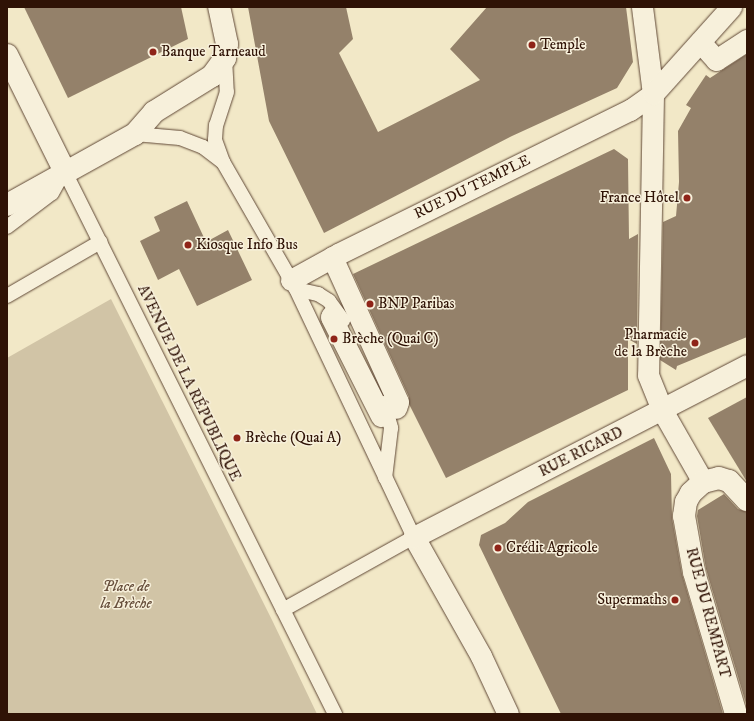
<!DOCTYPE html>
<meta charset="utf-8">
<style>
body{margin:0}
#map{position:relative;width:754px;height:721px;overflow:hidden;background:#f2e8c7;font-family:"IM FELL DW Pica",serif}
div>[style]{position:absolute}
.green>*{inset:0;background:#d1c4a6}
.building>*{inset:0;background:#94816a}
.roads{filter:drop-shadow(0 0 1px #604836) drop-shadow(0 0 1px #604836)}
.service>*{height:14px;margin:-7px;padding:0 7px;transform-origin:7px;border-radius:7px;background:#f7f0db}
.pedestrian>*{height:21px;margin:-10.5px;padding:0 10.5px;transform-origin:10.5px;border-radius:10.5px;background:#f7f0db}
.minor>*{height:22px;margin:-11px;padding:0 11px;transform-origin:11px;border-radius:11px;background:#f7f0db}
.dots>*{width:11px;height:11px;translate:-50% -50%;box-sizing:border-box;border:2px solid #f7f0db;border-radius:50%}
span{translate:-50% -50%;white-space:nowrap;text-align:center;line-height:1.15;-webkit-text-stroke:3px #f7f0db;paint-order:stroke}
.poi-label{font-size:15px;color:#2f1205}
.left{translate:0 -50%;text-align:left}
.right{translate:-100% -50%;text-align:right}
.street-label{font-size:15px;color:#2f1205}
.park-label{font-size:15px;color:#68503d;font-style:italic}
.frame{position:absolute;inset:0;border:8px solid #2f1205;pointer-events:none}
</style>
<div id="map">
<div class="green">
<i style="clip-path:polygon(111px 299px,272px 620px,317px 714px,7px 714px,7px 358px)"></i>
</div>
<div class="building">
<i style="clip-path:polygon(24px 7px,181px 7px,188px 39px,68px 98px)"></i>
<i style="clip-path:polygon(248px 7px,346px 7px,353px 39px,339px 53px,378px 132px,480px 80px,450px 49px,487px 7px,626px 7px,633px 62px,617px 88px,512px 136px,324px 233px,269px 121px)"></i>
<i style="clip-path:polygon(747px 54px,747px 337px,677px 366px,676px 370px,660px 360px,663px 222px,676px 216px,679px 182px,678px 131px,691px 108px,686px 105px,706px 75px,710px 78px)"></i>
<i style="clip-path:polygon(614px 149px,628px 159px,629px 239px,638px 234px,637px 344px,628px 339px,628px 390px,446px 478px,409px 404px,409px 397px,353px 274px)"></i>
<i style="clip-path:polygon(187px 201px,206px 242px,228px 230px,252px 280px,197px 306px,179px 269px,158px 280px,140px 241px,160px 231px,154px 217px)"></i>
<i style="clip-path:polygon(747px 397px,747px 482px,708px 418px)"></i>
<i style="clip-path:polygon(654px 438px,671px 474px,672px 518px,682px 574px,723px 714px,561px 714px,479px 545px,481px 535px,505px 523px,528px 502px)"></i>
<i style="clip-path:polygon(724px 494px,738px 509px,747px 512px,747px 707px,706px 569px,697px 516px,698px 510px)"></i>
</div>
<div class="roads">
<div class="service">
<i style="left:225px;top:58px;width:34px;rotate:87deg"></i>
<i style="left:227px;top:92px;width:35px;rotate:108deg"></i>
<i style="left:216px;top:125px;width:15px;rotate:94deg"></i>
<i style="left:215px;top:140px;width:23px;rotate:70deg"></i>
<i style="left:223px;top:162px;width:146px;rotate:60.1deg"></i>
<i style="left:296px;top:289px;width:275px;rotate:64.6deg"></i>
<i style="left:414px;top:537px;width:150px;rotate:150.9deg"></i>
<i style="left:135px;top:134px;width:45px;rotate:5.1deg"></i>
<i style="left:180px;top:138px;width:25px;rotate:21deg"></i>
<i style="left:203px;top:147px;width:25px;rotate:37deg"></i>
<i style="left:65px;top:172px;width:606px;rotate:63.52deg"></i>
<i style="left:7px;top:227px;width:56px;rotate:-37.1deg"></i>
<i style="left:52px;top:193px;width:18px;rotate:-61deg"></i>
<i style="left:296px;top:289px;width:23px;rotate:13deg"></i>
<i style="left:318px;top:294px;width:13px;rotate:32deg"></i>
<i style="left:329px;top:301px;width:24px;rotate:54deg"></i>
<i style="left:7px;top:296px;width:108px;rotate:-30.1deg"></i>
<i style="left:384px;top:403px;width:26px;rotate:74deg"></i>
<i style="left:391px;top:428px;width:50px;rotate:96.8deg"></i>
</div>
<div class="pedestrian">
<i style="left:642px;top:7px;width:88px;rotate:82.8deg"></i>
<i style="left:653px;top:94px;width:281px;rotate:91deg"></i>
<i style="left:648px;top:375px;width:38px;rotate:68deg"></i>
<i style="left:662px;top:410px;width:83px;rotate:60.3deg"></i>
<i style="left:700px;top:42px;width:24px;rotate:48deg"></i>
<i style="left:716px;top:60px;width:37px;rotate:-33deg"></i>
<i style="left:332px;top:257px;width:159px;rotate:65.5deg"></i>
<i style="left:398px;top:402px;width:6px;rotate:108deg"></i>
<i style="left:291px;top:280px;width:54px;rotate:-29deg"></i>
<i style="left:338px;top:254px;width:326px;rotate:-26.3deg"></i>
<i style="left:630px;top:110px;width:28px;rotate:-35deg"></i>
<i style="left:653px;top:94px;width:117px;rotate:-48.1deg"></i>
<i style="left:332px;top:315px;width:2px;rotate:117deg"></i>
<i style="left:331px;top:317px;width:111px;rotate:63.2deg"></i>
<i style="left:508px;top:714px;width:64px;rotate:-115deg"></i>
<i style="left:481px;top:656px;width:137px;rotate:-119.4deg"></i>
<i style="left:414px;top:537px;width:375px;rotate:-27.3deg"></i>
</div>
<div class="minor">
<i style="left:7px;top:55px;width:131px;rotate:63.6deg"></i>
<i style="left:7px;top:205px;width:146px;rotate:-29deg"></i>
<i style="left:135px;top:134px;width:29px;rotate:-49deg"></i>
<i style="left:154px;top:112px;width:68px;rotate:-31.8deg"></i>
<i style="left:212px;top:76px;width:22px;rotate:-54deg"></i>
<i style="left:225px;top:58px;width:14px;rotate:-82deg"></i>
<i style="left:227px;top:44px;width:38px;rotate:-102deg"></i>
<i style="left:736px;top:714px;width:148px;rotate:-106.5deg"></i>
<i style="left:694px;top:572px;width:57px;rotate:-100.1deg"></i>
<i style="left:684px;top:516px;width:14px;rotate:-82deg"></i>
<i style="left:686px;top:502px;width:10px;rotate:-61deg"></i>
<i style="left:691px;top:493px;width:16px;rotate:-43deg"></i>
<i style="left:703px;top:482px;width:16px;rotate:-14deg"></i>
<i style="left:719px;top:478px;width:10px;rotate:17deg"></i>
<i style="left:729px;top:481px;width:26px;rotate:47deg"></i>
</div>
</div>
<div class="dots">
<i style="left:532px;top:45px;background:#8f2418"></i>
<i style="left:153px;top:52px;background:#8f2418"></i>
<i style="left:687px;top:198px;background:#8f2418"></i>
<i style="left:188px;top:245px;background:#8f2418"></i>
<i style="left:370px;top:304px;background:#8f2418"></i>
<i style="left:334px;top:339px;background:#8f2418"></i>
<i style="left:695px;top:343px;background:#8f2418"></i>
<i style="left:237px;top:438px;background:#8f2418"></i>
<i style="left:498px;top:548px;background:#8f2418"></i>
<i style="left:675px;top:600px;background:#8f2418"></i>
</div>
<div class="poi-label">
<span class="left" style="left:540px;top:45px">Temple</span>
<span class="left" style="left:161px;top:52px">Banque Tarneaud</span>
<span class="right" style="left:679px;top:198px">France Hôtel</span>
<span class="left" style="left:196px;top:245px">Kiosque Info Bus</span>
<span class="left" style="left:378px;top:304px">BNP Paribas</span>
<span class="right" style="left:687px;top:343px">Pharmacie<br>de la Brèche</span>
<span class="left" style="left:342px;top:339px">Brèche (Quai C)</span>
<span class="left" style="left:245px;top:438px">Brèche (Quai A)</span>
<span class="left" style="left:506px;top:548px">Crédit Agricole</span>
<span class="right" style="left:667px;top:600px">Supermaths</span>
</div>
<div class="street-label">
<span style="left:472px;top:187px;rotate:-26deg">RUE DU TEMPLE</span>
<span style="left:189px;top:383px;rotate:64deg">AVENUE DE LA RÉPUBLIQUE</span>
<span style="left:581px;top:452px;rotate:-27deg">RUE RICARD</span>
<span style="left:708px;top:613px;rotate:75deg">RUE DU REMPART</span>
</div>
<div class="park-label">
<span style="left:126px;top:595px">Place de<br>la Brèche</span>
</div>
<div class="frame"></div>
</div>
